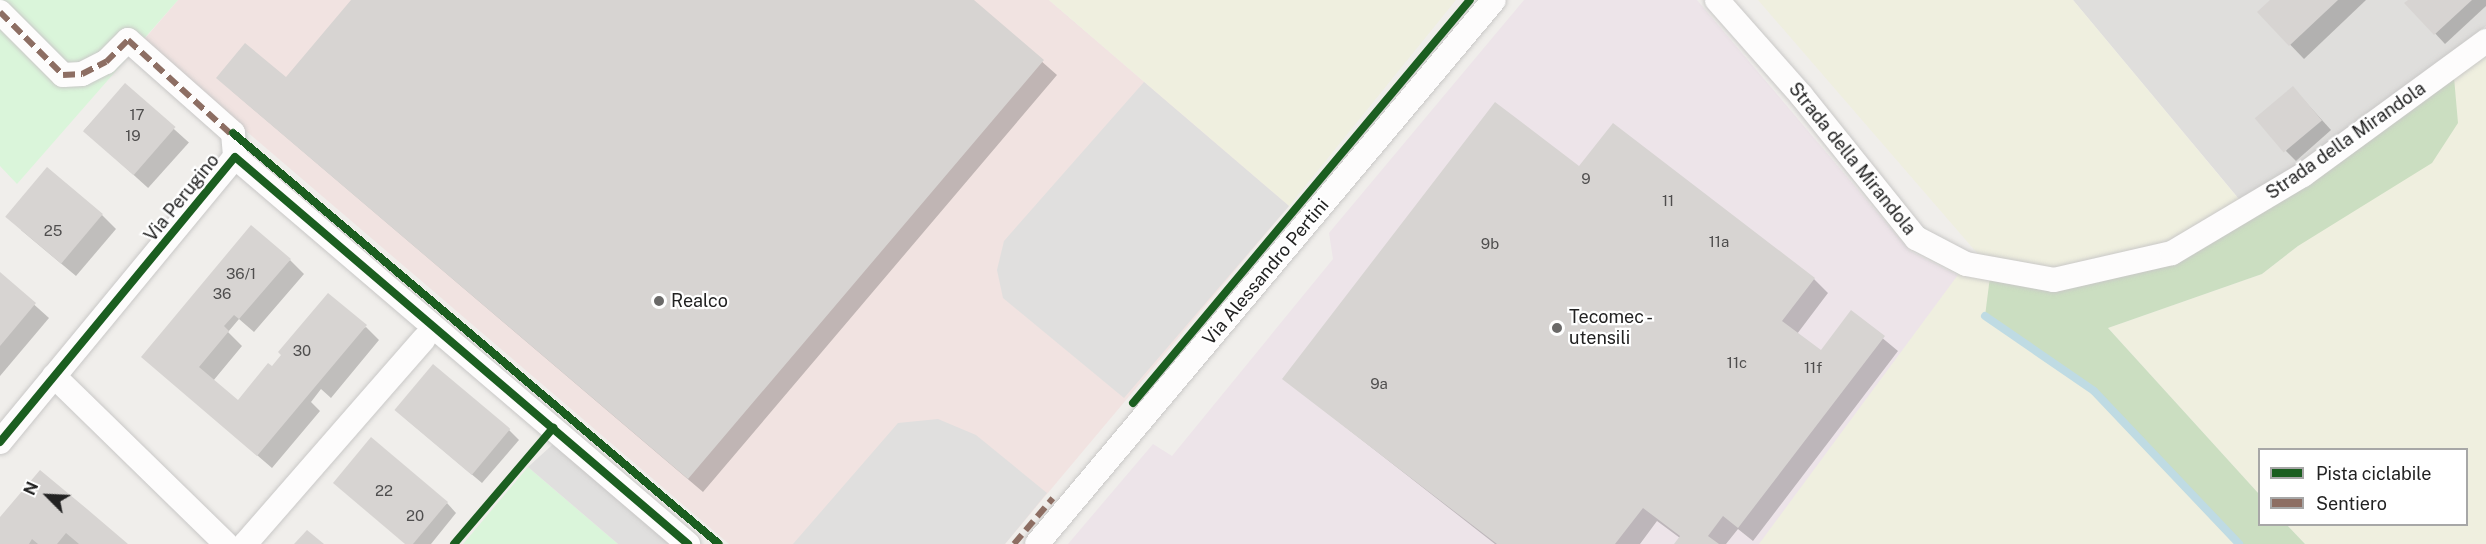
<!DOCTYPE html>
<style>
body{margin:0}
#map{position:relative;width:2486px;height:544px;overflow:hidden;background:#f0eeeb;font-family:"Public Sans",sans-serif}
div>[style]{position:absolute}
.residential>*{inset:0;background:#dfdedc}
.commercial>*{inset:0;background:#f1e3e1}
.industrial>*{inset:0;background:#ede4e9}
.farmland>*{inset:0;background:#efefdf}
.forest>*{inset:0;background:#cbdec1}
.park>*{inset:0;background:#daf5da}
.parking>*{inset:0;background:#e0dfde}
.shadow>*{inset:0;background:#0003;transform-origin:0 0}
.stream>*{height:8px;margin:-4px;padding:0 4px;transform-origin:4px;border-radius:4px;background:#bfdbe3}
.building>*{inset:0;background:#d7d4d2;transform-origin:0 0}
.roads{filter:drop-shadow(0 0 2px #c9c8c7) drop-shadow(0 0 2px #c9c8c7)}
.street>*{height:24px;margin:-12px;padding:0 12px;transform-origin:12px;border-radius:12px;background:#fdfcfc}
.quiet>*{height:6px;margin-top:-3px;transform-origin:0;background:repeating-linear-gradient(90deg,#8d6e63 0 12px,transparent 0 18px)}
.cycleway>*{height:8px;margin:-4px;padding:0 4px;transform-origin:4px;border-radius:4px;background:#1b5e20}
.dots>*{width:16px;height:16px;translate:-50% -50%;box-sizing:border-box;border:3px solid #fff;border-radius:50%}
span{translate:-50% -50%;white-space:nowrap;text-align:center;line-height:1.15;-webkit-text-stroke:4.5px #fff;paint-order:stroke}
.number-label{font-size:15px;color:#4f4e4e}
.number-label span{-webkit-text-stroke-width:0}
.street-label{font-size:18px;color:#222}
.poi-label{font-size:18px;color:#222}
.left{translate:0 -50%;text-align:left}
.legend{position:absolute;left:2258px;top:448px;width:210px;height:78px;box-sizing:border-box;background:#fff;border:2px solid #a7a7a7;margin:0;padding:8px 10px;list-style:none;font-size:18px;color:#222}
.legend li{display:flex;align-items:center;gap:12px;height:30px}
.legend b{width:30px;border:2px solid #a7a7a7}
.north{position:absolute;left:18px;top:466px;width:60px;height:60px;-webkit-text-stroke:4px #fff;paint-order:stroke;rotate:294deg;font-size:16px;font-weight:700;line-height:24px;text-align:center;color:#222}
.north::after{content:'';display:block;margin:auto;width:21px;height:27px;background:#222;clip-path:polygon(50% 0,100% 100%,50% 72%,0 100%)}
</style>
<div id="map">
<div class="residential">
<i style="clip-path:polygon(2073px 0,2486px 0,2486px 26px,2244px 205px)"></i>
</div>
<div class="commercial">
<i style="clip-path:polygon(178px 0,1049px 0,1289px 206px,1005px 544px,729px 544px,142px 42px)"></i>
</div>
<div class="industrial">
<i style="clip-path:polygon(1524px 0,1697px 0,1910px 251px,1965px 279px,1762px 544px,1068px 544px,1153px 444px,1172px 456px,1333px 259px,1329px 233px)"></i>
</div>
<div class="farmland">
<i style="clip-path:polygon(1049px 0,1456px 0,1289px 206px)"></i>
<i style="clip-path:polygon(1758px 0,2073px 0,2247px 209px,2172px 253px,1985px 316px,2094px 391px,2239px 544px,1759px 544px,1966px 264px,1990px 268px)"></i>
<i style="clip-path:polygon(2486px 41px,2486px 544px,2305px 544px,2287px 525px,2466px 524px,2466px 450px,2260px 450px,2259px 494px,2108px 328px,2262px 274px,2298px 246px,2453px 66px)"></i>
</div>
<div class="forest">
<i style="clip-path:polygon(2453px 66px,2458px 123px,2432px 163px,2298px 246px,2262px 274px,2108px 328px,2259px 494px,2260px 524px,2287px 525px,2305px 544px,2239px 544px,2094px 391px,1985px 316px,1991px 269px,2054px 280px,2172px 253px)"></i>
</div>
<div class="park">
<i style="clip-path:polygon(0 0,178px 0,17px 184px,0 166px)"></i>
<i style="clip-path:polygon(528px 467px,618px 544px,463px 544px)"></i>
</div>
<div class="parking">
<i style="clip-path:polygon(1144px 82px,1289px 206px,1124px 398px,1003px 298px,997px 270px,1004px 241px)"></i>
<i style="clip-path:polygon(938px 419px,976px 435px,1047px 493px,1005px 544px,793px 544px,898px 423px)"></i>
<i style="clip-path:polygon(562px 436px,688px 544px,618px 544px,528px 467px)"></i>
</div>
<div class="shadow">
<i style="clip-path:polygon(353px 0,972px 0,1057px 75px,703px 492px,232px 91px,286px 79px)"></i>
<i style="clip-path:polygon(2272px 0,2366px 0,2304px 59px,2259px 12px)"></i>
<i style="clip-path:polygon(2410px 0,2486px 0,2486px 6px,2445px 44px,2407px 3px)"></i>
<i style="left:125px;top:85px;width:86px;height:61px;rotate:42deg"></i>
<i style="clip-path:polygon(2302px 98px,2331px 130px,2296px 161px,2286px 151px)"></i>
<i style="clip-path:polygon(1579px 168px,1814px 279px,1828px 293px,1797px 334px,1821px 352px,1851px 312px,1898px 351px,1753px 541px,1738px 529px,1726px 544px,1676px 544px,1680px 538px,1657px 521px,1640px 544px,1495px 544px,1284px 379px)"></i>
<i style="clip-path:polygon(102px 215px,116px 229px,76px 276px,21px 230px)"></i>
<i style="clip-path:polygon(290px 260px,304px 274px,254px 332px,239px 319px,228px 332px,242px 346px,213px 381px,238px 402px,277px 372px,366px 327px,379px 340px,331px 398px,321px 389px,311px 402px,320px 411px,272px 468px,143px 357px)"></i>
<i style="clip-path:polygon(0 274px,49px 318px,0 376px)"></i>
<i style="clip-path:polygon(406px 419px,509px 430px,519px 440px,482px 483px)"></i>
<i style="clip-path:polygon(447px 503px,456px 513px,431px 544px,406px 544px)"></i>
<i style="clip-path:polygon(0 520px,126px 544px,0 544px)"></i>
</div>
<div class="stream">
<i style="left:1985px;top:316px;width:132px;rotate:34.5deg"></i>
<i style="left:2094px;top:391px;width:211px;rotate:46.5deg"></i>
</div>
<div class="building">
<i style="clip-path:polygon(351px 0,974px 0,1044px 60px,688px 479px,216px 78px,245px 43px,286px 77px)"></i>
<i style="clip-path:polygon(2270px 0,2338px 0,2289px 46px,2257px 12px)"></i>
<i style="clip-path:polygon(2408px 0,2472px 0,2434px 35px,2404px 3px)"></i>
<i style="left:125px;top:83px;width:67px;height:64px;rotate:41deg"></i>
<i style="left:2293px;top:86px;width:45px;height:50px;rotate:50deg"></i>
<i style="clip-path:polygon(1495px 102px,1579px 166px,1613px 123px,1815px 278px,1782px 321px,1821px 350px,1851px 310px,1885px 336px,1738px 528px,1723px 516px,1708px 536px,1719px 544px,1674px 544px,1680px 536px,1643px 508px,1615px 544px,1497px 544px,1282px 379px)"></i>
<i style="left:47px;top:167px;width:73px;height:65px;rotate:40deg"></i>
<i style="clip-path:polygon(251px 225px,291px 259px,239px 319px,234px 315px,224px 326px,229px 331px,199px 367px,238px 400px,268px 363px,272px 366px,281px 355px,278px 352px,328px 293px,367px 325px,257px 456px,141px 357px)"></i>
<i style="clip-path:polygon(0 272px,36px 303px,0 346px)"></i>
<i style="left:433px;top:364px;width:101px;height:60px;rotate:40deg"></i>
<i style="clip-path:polygon(371px 437px,448px 502px,413px 544px,405px 544px,333px 483px)"></i>
<i style="clip-path:polygon(40px 470px,87px 509px,128px 544px,79px 544px,66px 533px,57px 544px,38px 544px,32px 539px,29px 544px,0 544px,0 517px)"></i>
<i style="clip-path:polygon(307px 530px,324px 544px,294px 544px)"></i>
</div>
<div class="roads">
<div class="street">
<i style="left:1717px;top:0;width:127px;rotate:48.5deg"></i>
<i style="left:1801px;top:95px;width:184px;rotate:51.2deg"></i>
<i style="left:1916px;top:238px;width:56px;rotate:27.5deg"></i>
<i style="left:1966px;top:264px;width:89px;rotate:10.3deg"></i>
<i style="left:2054px;top:280px;width:121px;rotate:-12.9deg"></i>
<i style="left:2172px;top:253px;width:152px;rotate:-30.8deg"></i>
<i style="left:2303px;top:175px;width:227px;rotate:-36.2deg"></i>
<i style="left:0;top:12px;width:89px;rotate:45deg"></i>
<i style="left:63px;top:75px;width:19px;rotate:-3deg"></i>
<i style="left:82px;top:74px;width:27px;rotate:-27deg"></i>
<i style="left:106px;top:62px;width:31px;rotate:-45deg"></i>
<i style="left:128px;top:40px;width:140px;rotate:41.5deg"></i>
<i style="left:233px;top:133px;width:24px;rotate:85deg"></i>
<i style="left:54px;top:376px;width:240px;rotate:44.3deg"></i>
<i style="left:0;top:442px;width:369px;rotate:-50.5deg"></i>
<i style="left:235px;top:157px;width:596px;rotate:40.51deg"></i>
<i style="left:245px;top:544px;width:272px;rotate:-48.9deg"></i>
<i style="left:1037px;top:544px;width:710px;rotate:-49.97deg"></i>
</div>
</div>
<div class="quiet">
<i style="left:0;top:12px;width:89px;rotate:45deg"></i>
<i style="left:63px;top:75px;width:19px;rotate:-3deg"></i>
<i style="left:82px;top:74px;width:27px;rotate:-27deg"></i>
<i style="left:106px;top:62px;width:31px;rotate:-45deg"></i>
<i style="left:128px;top:40px;width:142px;rotate:42.4deg"></i>
<i style="left:1014px;top:544px;width:60px;rotate:-49.7deg"></i>
</div>
<div class="cycleway">
<i style="left:233px;top:133px;width:636px;rotate:40.22deg"></i>
<i style="left:1133px;top:403px;width:525px;rotate:-50.1deg"></i>
<i style="left:0;top:442px;width:369px;rotate:-50.5deg"></i>
<i style="left:235px;top:157px;width:596px;rotate:40.51deg"></i>
<i style="left:454px;top:544px;width:153px;rotate:-49.5deg"></i>
</div>
<div class="dots">
<i style="left:659px;top:301px;background:#6a6968"></i>
<i style="left:1557px;top:328px;background:#6a6968"></i>
</div>
<div class="number-label">
<span style="left:137px;top:115px">17</span>
<span style="left:133px;top:136px">19</span>
<span style="left:1586px;top:179px">9</span>
<span style="left:1668px;top:201px">11</span>
<span style="left:53px;top:231px">25</span>
<span style="left:1719px;top:242px">11a</span>
<span style="left:1490px;top:244px">9b</span>
<span style="left:241px;top:274px">36/1</span>
<span style="left:222px;top:294px">36</span>
<span style="left:302px;top:351px">30</span>
<span style="left:1737px;top:363px">11c</span>
<span style="left:1813px;top:368px">11f</span>
<span style="left:1379px;top:384px">9a</span>
<span style="left:384px;top:491px">22</span>
<span style="left:415px;top:516px">20</span>
</div>
<div class="street-label">
<span style="left:2346px;top:141px;rotate:-35deg">Strada della Mirandola</span>
<span style="left:1852px;top:159px;rotate:51deg">Strada della Mirandola</span>
<span style="left:182px;top:198px;rotate:-51deg">Via Perugino</span>
<span style="left:1266px;top:272px;rotate:-50deg">Via Alessandro Pertini</span>
</div>
<div class="poi-label">
<span class="left" style="left:671px;top:301px">Realco</span>
<span class="left" style="left:1569px;top:328px">Tecomec -<br>utensili</span>
</div>
<ul class="legend">
<li><b style="height:8px;background:#1b5e20"></b>Pista ciclabile</li>
<li><b style="height:8px;background:#8d6e63"></b>Sentiero</li>
</ul>
<div class="north">N</div>
</div>
